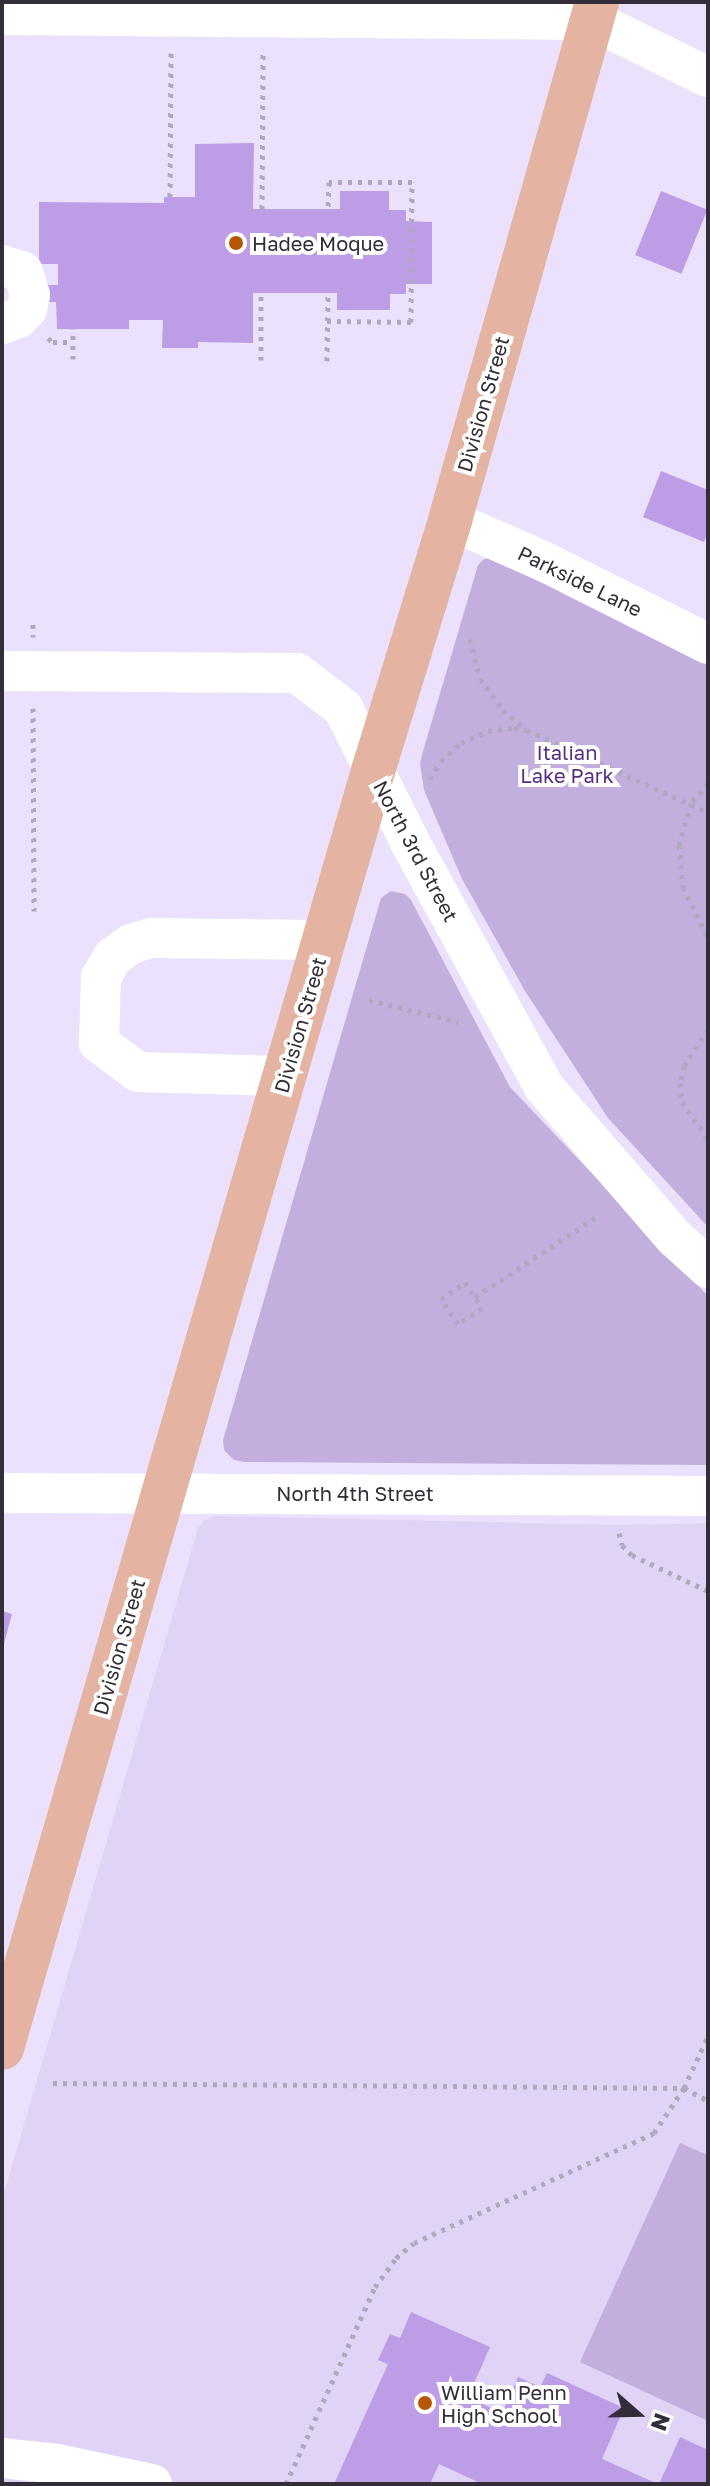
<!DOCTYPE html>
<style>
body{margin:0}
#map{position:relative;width:710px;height:2486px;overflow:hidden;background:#ece1fc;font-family:"Golos Text",sans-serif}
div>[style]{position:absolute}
.built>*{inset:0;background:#e1d3f5}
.green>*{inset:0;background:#c2afdd}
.building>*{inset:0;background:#bd9de6;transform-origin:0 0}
.path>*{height:5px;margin-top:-2.5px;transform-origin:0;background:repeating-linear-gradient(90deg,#b1a8be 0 4px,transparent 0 10px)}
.minor>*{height:40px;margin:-20px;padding:0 20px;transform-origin:20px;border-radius:20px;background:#fff}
.major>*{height:44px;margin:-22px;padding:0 22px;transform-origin:22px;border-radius:22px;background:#e4b3a2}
.dots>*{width:22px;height:22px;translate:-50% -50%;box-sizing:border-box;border:4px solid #fff;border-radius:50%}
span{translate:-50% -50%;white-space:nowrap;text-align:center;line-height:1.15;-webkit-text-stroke:8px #fff;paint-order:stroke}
.poi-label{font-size:20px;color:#322d38}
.left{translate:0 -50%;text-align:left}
.street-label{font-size:20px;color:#322d38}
.park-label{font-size:20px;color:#592e82}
.frame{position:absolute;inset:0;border:4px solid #322d38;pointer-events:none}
.north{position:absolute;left:598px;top:2374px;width:80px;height:80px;-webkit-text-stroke:6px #fff;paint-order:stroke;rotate:110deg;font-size:22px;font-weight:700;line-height:32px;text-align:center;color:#322d38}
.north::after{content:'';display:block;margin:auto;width:28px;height:36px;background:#322d38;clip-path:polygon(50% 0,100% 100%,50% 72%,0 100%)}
</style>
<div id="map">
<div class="built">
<i style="clip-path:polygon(216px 1516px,617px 1525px,708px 1523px,708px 2484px,2px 2484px,2px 2200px,198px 1528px,203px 1521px)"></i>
</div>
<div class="green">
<i style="clip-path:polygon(492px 558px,708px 660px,708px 1227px,608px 1118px,525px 991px,462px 879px,424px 790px,420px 764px,423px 751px,478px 565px,484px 559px)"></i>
<i style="clip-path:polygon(391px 891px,405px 894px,411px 900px,510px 1087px,708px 1296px,708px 1465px,245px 1462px,234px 1460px,224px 1450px,223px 1440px,381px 898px)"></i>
<i style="clip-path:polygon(680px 2143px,708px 2155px,708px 2421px,580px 2362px)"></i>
</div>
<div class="building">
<i style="clip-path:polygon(254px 143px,253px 209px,340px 209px,340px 191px,389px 191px,389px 210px,406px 210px,406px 221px,432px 222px,432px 284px,406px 284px,406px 294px,390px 294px,390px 310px,337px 310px,337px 293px,253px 293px,253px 343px,198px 342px,198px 348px,162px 348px,163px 320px,129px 320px,129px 329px,57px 329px,56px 302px,46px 302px,46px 285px,58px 285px,58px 264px,39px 264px,39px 202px,164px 203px,164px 197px,195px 197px,195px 144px)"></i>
<i style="left:661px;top:191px;width:50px;height:69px;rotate:22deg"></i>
<i style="clip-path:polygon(661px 471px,708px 490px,708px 533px,704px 542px,643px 517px)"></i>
<i style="clip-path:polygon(2px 1611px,12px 1614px,3px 1647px,2px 1646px)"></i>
<i style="clip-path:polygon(411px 2312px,490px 2347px,468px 2397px,502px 2413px,518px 2377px,540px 2387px,547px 2373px,624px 2408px,602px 2459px,658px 2484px,482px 2484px,439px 2464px,430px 2484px,334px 2484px,388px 2364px,378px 2360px,390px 2334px,400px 2338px)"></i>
<i style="clip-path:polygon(680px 2437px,708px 2450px,708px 2484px,659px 2484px)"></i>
</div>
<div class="path">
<i style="left:170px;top:197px;width:144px;rotate:-89.6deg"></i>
<i style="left:262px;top:209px;width:156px;rotate:-89.6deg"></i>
<i style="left:327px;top:321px;width:84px;rotate:0.7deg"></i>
<i style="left:411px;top:322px;width:140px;rotate:-89.6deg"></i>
<i style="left:412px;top:182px;width:83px;rotate:180deg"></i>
<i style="left:329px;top:182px;width:27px;rotate:92deg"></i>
<i style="left:48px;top:338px;width:6px;rotate:39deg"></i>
<i style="left:53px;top:342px;width:20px"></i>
<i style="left:73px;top:359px;width:30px;rotate:-90deg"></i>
<i style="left:261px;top:360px;width:67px;rotate:-90deg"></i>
<i style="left:327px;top:361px;width:68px;rotate:-89.2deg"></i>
<i style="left:33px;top:624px;width:13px;rotate:90deg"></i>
<i style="left:470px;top:639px;width:41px;rotate:76deg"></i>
<i style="left:480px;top:679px;width:39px;rotate:53deg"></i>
<i style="left:503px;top:710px;width:30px;rotate:40deg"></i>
<i style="left:33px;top:708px;width:203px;rotate:89.7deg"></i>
<i style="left:430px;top:779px;width:21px;rotate:-59deg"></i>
<i style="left:441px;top:761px;width:27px;rotate:-42deg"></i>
<i style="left:461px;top:743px;width:30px;rotate:-24deg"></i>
<i style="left:488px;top:731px;width:26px;rotate:-7deg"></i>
<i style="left:514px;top:728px;width:13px;rotate:9deg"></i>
<i style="left:527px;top:730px;width:199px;rotate:24.6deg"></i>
<i style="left:708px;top:783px;width:26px;rotate:130deg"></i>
<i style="left:691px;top:803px;width:44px;rotate:105.9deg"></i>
<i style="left:679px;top:845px;width:42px;rotate:84.6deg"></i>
<i style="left:683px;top:887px;width:57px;rotate:63.9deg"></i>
<i style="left:369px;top:1000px;width:92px;rotate:13.9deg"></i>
<i style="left:708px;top:1029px;width:44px;rotate:123deg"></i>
<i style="left:684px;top:1066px;width:17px;rotate:103deg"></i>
<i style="left:680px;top:1083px;width:19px;rotate:84deg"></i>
<i style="left:682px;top:1102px;width:45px;rotate:54.9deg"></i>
<i style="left:465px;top:1282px;width:31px;rotate:57deg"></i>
<i style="left:482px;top:1308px;width:29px;rotate:146deg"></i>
<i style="left:458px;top:1324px;width:30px;rotate:-124deg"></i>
<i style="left:441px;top:1299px;width:29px;rotate:-35deg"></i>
<i style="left:475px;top:1297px;width:147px;rotate:-33.4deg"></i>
<i style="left:619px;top:1533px;width:12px;rotate:76deg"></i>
<i style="left:622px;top:1545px;width:14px;rotate:45deg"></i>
<i style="left:632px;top:1555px;width:84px;rotate:25.3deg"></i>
<i style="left:53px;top:2083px;width:631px;rotate:0.45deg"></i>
<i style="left:684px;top:2088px;width:57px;rotate:-65.2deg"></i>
<i style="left:286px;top:2484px;width:216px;rotate:-65.7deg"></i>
<i style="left:375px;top:2287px;width:36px;rotate:-54deg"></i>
<i style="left:396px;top:2258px;width:23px;rotate:-40deg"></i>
<i style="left:414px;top:2243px;width:264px;rotate:-24.6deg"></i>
<i style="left:654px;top:2133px;width:54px;rotate:-56.3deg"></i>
<i style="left:684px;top:2088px;width:27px;rotate:28deg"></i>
</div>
<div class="minor">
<i style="left:2px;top:15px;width:590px;rotate:0.49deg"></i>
<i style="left:592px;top:20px;width:129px;rotate:26.2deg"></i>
<i style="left:2px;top:265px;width:22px;rotate:18deg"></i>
<i style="left:23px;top:272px;width:24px;rotate:73deg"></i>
<i style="left:30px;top:295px;width:14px;rotate:102deg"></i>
<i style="left:27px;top:309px;width:13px;rotate:135deg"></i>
<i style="left:18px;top:318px;width:17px;rotate:159deg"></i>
<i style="left:450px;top:520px;width:106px;rotate:23.9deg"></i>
<i style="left:547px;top:563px;width:180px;rotate:26.7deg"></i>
<i style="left:2px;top:671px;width:295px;rotate:0.4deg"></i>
<i style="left:297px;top:673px;width:58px;rotate:37.3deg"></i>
<i style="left:343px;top:708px;width:152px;rotate:63.4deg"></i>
<i style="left:411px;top:844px;width:277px;rotate:61.3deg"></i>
<i style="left:544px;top:1087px;width:200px;rotate:49.1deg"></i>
<i style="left:675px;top:1238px;width:45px;rotate:42.3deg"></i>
<i style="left:285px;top:1076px;width:147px;rotate:-178.4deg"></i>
<i style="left:138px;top:1072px;width:49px;rotate:-143.4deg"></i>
<i style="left:99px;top:1043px;width:66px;rotate:-88.3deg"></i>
<i style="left:101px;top:977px;width:23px;rotate:-59deg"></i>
<i style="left:113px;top:957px;width:22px;rotate:-36deg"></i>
<i style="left:131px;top:944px;width:21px;rotate:-17deg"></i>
<i style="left:151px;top:938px;width:173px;rotate:0.7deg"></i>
<i style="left:2px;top:1493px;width:706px;rotate:0.24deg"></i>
<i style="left:2px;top:2458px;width:56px;rotate:6.1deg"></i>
<i style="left:58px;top:2464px;width:96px;rotate:12deg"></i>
</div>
<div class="major">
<i style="left:2px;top:2048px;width:1330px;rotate:-73.8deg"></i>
<i style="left:373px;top:771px;width:263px;rotate:-72.9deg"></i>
<i style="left:450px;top:520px;width:538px;rotate:-74.16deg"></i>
</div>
<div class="dots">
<i style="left:236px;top:243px;background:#b55705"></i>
<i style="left:425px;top:2403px;background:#b55705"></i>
</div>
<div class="poi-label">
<span class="left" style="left:252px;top:243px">Hadee Moque</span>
<span class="left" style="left:441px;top:2404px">William Penn<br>High School</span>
</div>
<div class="street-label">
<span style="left:483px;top:404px;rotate:-74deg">Division Street</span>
<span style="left:580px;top:581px;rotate:26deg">Parkside Lane</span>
<span style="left:416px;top:851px;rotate:62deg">North 3rd Street</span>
<span style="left:300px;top:1025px;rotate:-74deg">Division Street</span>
<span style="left:355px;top:1493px">North 4th Street</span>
<span style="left:119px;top:1647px;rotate:-74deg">Division Street</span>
</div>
<div class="park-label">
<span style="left:567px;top:764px">Italian<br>Lake Park</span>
</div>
<div class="frame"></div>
<div class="north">N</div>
</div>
